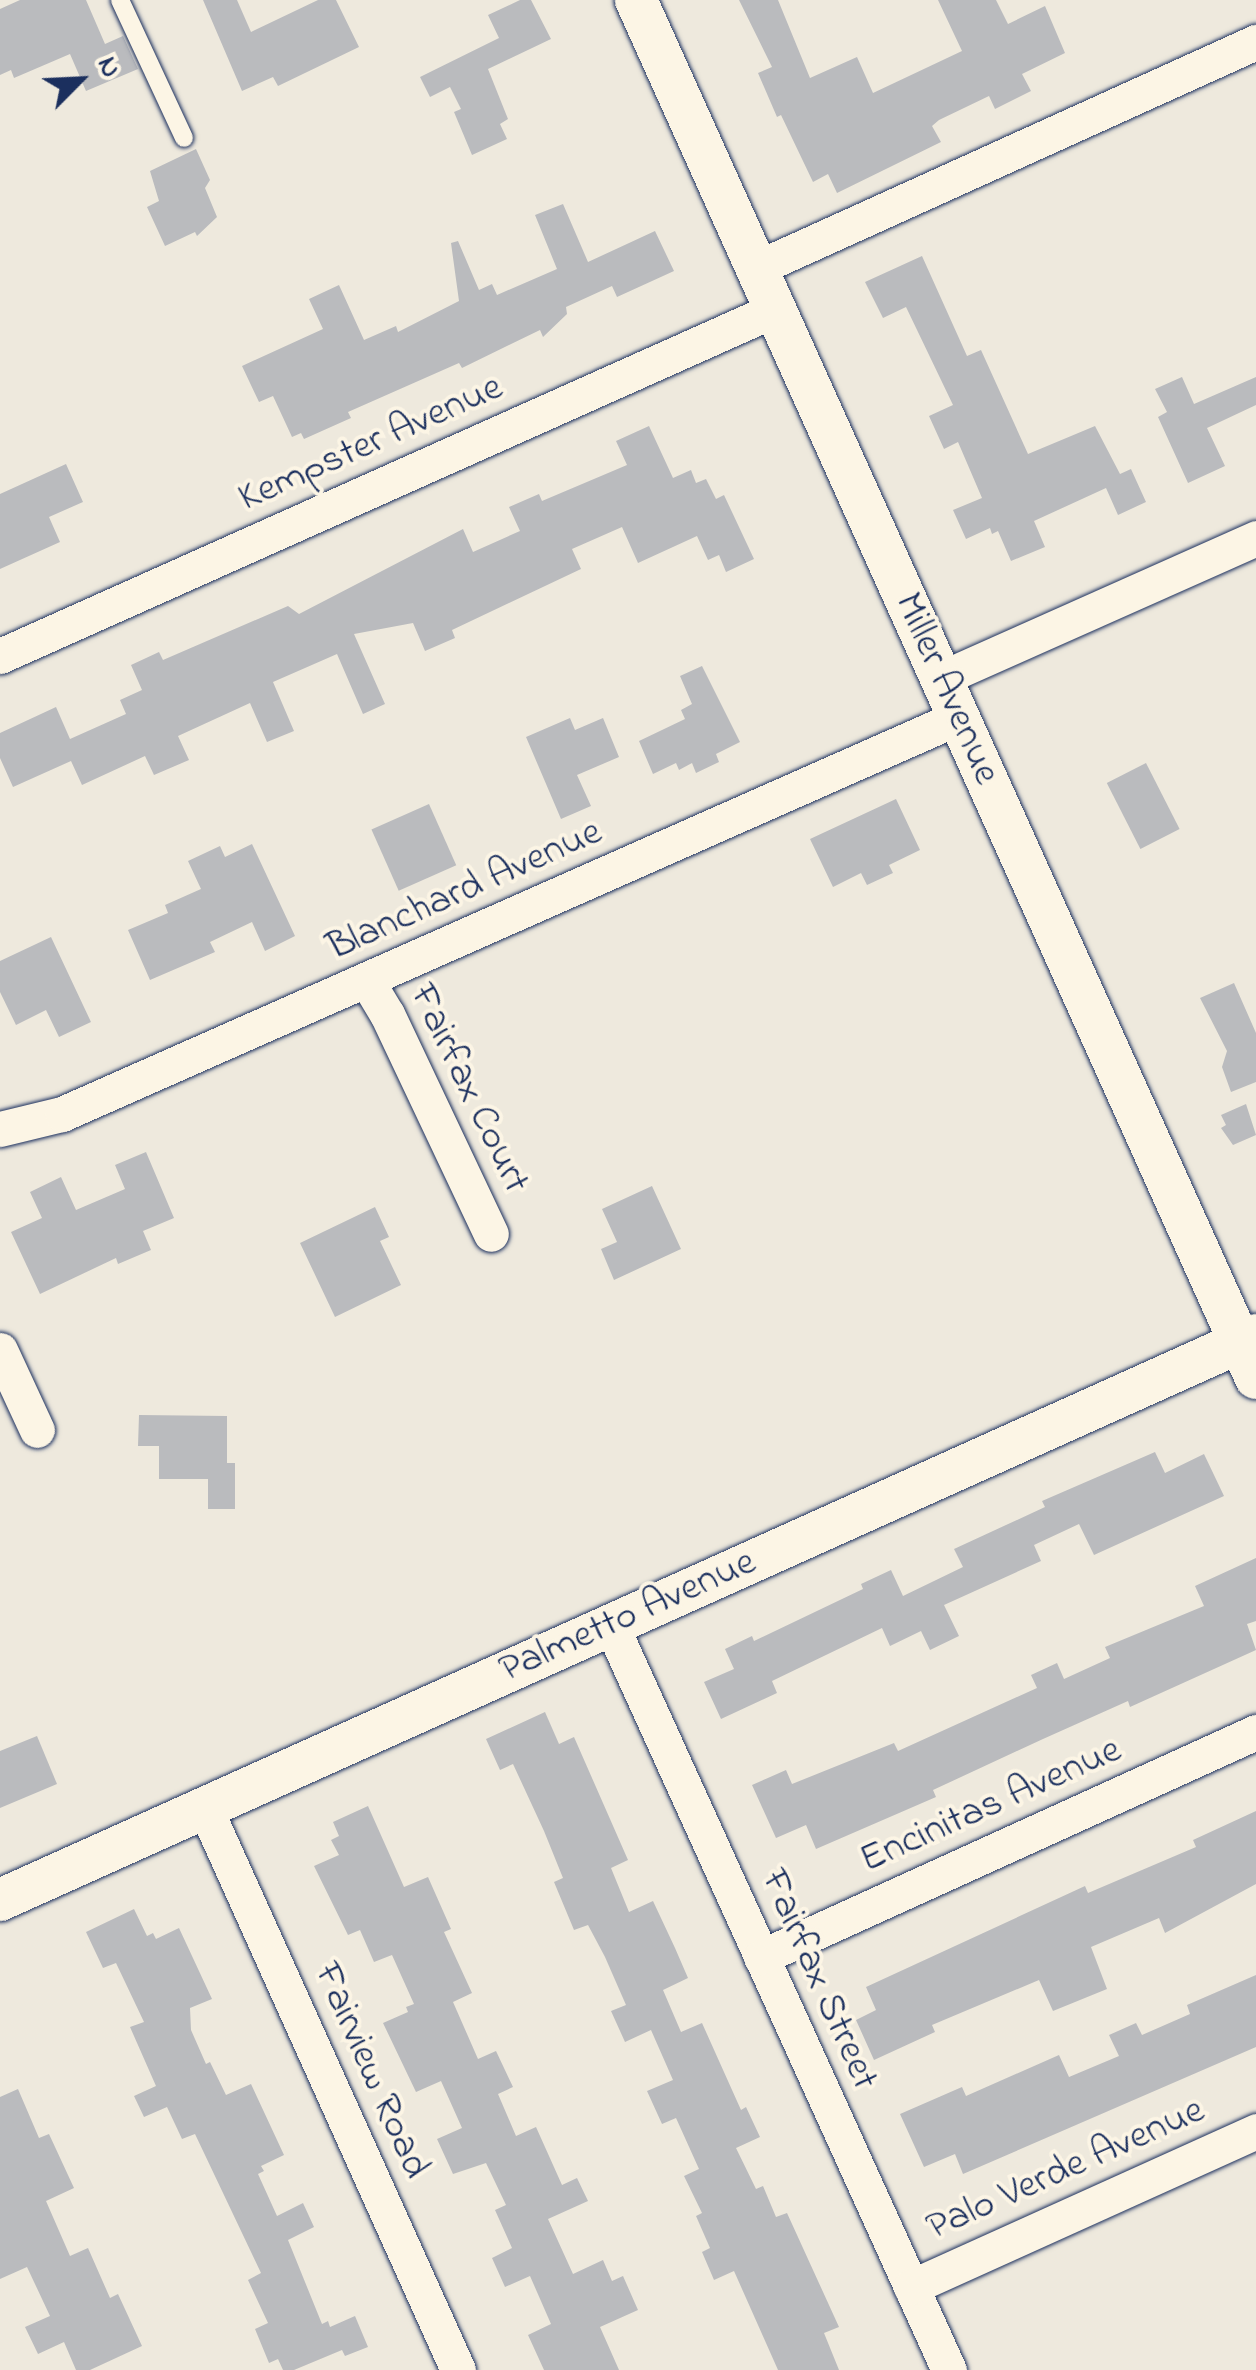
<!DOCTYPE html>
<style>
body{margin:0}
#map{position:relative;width:1256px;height:2370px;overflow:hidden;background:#eee9dd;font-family:"Indie Flower",sans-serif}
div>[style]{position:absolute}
.building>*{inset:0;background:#babbbe;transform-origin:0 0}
.roads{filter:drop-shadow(0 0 2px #1b2f5e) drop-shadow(0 0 2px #1b2f5e)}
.service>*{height:18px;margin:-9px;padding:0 9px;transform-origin:9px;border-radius:9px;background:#fcf5e5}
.minor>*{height:35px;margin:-17.5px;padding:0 17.5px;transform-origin:17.5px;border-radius:17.5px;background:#fcf5e5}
.tertiary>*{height:42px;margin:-21px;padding:0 21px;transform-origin:21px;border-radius:21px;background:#fcf5e5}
span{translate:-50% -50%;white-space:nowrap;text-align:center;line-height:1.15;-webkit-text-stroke:8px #fcf5e5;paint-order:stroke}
.street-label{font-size:40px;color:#1b2f5e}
.north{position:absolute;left:30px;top:30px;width:100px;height:100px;-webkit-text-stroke:8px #fcf5e5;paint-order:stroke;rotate:66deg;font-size:28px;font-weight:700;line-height:40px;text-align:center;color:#1b2f5e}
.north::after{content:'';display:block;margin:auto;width:35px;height:45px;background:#1b2f5e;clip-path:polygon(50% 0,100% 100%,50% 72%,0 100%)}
</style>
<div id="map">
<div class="building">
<i style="clip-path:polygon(20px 0,86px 0,105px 44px,123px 36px,138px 69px,86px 91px,70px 54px,14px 78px,11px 70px,0 75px,0 9px)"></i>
<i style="clip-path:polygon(203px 0,237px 0,251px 32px,318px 0,336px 0,359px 47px,278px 86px,273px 77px,242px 91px)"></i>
<i style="clip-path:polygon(520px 0,531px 0,551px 39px,488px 69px,508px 119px,500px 124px,507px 139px,472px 155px,454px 112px,461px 109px,450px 87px,430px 97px,420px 77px,499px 38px,488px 15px)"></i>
<i style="clip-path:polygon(739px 0,778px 0,810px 78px,857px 57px,873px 93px,962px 51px,938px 0,996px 0,1008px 24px,1045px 6px,1065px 53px,1022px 74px,1031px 91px,995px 109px,989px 96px,939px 120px,932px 126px,941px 142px,837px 193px,828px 174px,813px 182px,781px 115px,777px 117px,758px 73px,772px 67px)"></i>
<i style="clip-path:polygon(196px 149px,210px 180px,205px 188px,217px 217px,197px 236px,195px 232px,165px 246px,147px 207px,159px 201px,150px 171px)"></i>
<i style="clip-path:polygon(563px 204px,588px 262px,655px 231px,674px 271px,617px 297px,612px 286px,566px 307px,567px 314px,543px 337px,540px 330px,462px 368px,459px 363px,348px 412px,351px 418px,304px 439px,301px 433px,292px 437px,273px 396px,259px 402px,242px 366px,323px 329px,309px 299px,339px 285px,364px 340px,396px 326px,398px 332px,459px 301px,451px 243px,458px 241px,479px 290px,492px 284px,497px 295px,557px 269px,535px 215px)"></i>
<i style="clip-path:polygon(922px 256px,967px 356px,981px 350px,1028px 454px,1095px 426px,1120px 474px,1131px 469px,1146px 502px,1118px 515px,1106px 488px,1034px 521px,1045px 547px,1011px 561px,998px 531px,992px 534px,990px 528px,966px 539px,953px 510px,982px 498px,958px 442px,944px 449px,929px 416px,953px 405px,906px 307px,883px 318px,865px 282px)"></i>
<i style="clip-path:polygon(1182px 377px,1194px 404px,1256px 377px,1256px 405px,1207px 428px,1225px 466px,1188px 483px,1158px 417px,1167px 412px,1155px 389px)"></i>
<i style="clip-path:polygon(649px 426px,673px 478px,691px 470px,696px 483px,706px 479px,716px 499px,724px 495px,754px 559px,726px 572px,719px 555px,708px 560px,697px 536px,638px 563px,622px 527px,572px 549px,581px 569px,452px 630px,455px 638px,425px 651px,413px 623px,354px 634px,385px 704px,363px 714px,337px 654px,273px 682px,294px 731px,267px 742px,250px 703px,178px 736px,189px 760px,154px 775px,145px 756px,82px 785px,71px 761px,13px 787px,0 758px,0 733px,56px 707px,70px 739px,126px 714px,120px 700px,142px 690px,131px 665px,159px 652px,163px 660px,288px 606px,299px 614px,463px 529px,473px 552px,520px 531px,509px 507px,539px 494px,542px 501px,627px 465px,616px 441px)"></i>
<i style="clip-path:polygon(66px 464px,83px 502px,49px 517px,60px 542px,0 569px,0 494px)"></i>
<i style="clip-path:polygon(702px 666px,740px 742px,716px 754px,719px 762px,696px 773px,692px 763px,679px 770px,676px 763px,653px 774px,639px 741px,685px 719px,681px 710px,692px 704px,680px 676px)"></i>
<i style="clip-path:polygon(570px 718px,575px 730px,603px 718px,619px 757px,577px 775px,591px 806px,561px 819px,526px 737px)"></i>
<i style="left:1146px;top:763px;width:74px;height:44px;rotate:63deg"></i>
<i style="clip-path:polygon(896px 799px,920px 850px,889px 865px,893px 873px,867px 885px,861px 873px,833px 887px,810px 839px)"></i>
<i style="left:429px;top:804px;width:67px;height:63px;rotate:66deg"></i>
<i style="clip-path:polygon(252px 844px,295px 936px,265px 951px,252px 922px,210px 942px,215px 952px,150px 980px,128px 930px,168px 913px,165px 905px,201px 889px,188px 861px,220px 846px,225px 857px)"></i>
<i style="clip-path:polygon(51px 937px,91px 1022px,59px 1037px,46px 1010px,16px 1025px,0 992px,0 961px)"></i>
<i style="clip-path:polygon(1234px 983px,1256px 1033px,1256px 1082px,1231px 1092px,1222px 1067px,1227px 1051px,1200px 998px)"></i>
<i style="clip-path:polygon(1246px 1104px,1256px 1135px,1233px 1145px,1221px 1128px,1226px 1125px,1221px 1115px)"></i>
<i style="clip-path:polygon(146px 1152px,174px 1218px,143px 1231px,151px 1250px,118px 1264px,116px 1258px,40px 1294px,11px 1232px,42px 1218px,30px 1192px,61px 1177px,76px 1210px,125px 1189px,115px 1165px)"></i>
<i style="clip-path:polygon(652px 1186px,681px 1249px,614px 1280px,601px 1249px,617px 1242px,602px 1209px)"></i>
<i style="clip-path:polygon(375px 1207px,389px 1237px,380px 1241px,401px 1285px,335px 1317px,300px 1243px)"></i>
<i style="clip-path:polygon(139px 1415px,227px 1416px,227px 1463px,235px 1463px,235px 1509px,208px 1509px,208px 1479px,159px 1479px,159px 1446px,138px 1446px)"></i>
<i style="clip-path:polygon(1155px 1452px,1165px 1473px,1204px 1454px,1224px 1496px,1094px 1555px,1079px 1524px,1034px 1545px,1041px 1561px,944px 1605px,959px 1636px,930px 1650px,921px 1631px,890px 1646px,882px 1628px,772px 1681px,777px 1693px,721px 1719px,704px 1682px,734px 1669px,725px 1649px,752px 1636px,754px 1641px,863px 1589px,861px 1584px,891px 1570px,903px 1596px,963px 1567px,954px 1549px,1045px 1507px,1042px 1501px)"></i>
<i style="clip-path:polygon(1256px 1558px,1256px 1621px,1247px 1624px,1256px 1650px,1130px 1707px,1128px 1701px,1043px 1739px,933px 1790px,936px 1797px,816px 1849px,806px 1825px,776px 1838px,752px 1785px,786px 1770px,792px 1784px,894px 1743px,898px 1751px,1037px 1688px,1031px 1675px,1057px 1663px,1064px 1679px,1110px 1658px,1105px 1647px,1204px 1606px,1195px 1586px)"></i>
<i style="clip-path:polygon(545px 1712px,559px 1744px,574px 1737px,628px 1860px,611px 1868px,629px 1912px,653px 1901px,675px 1948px,688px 1978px,663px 1990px,681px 2032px,702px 2023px,741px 2110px,746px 2107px,760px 2137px,736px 2148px,756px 2189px,763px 2186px,776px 2217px,787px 2213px,839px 2327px,824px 2333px,839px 2370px,778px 2370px,734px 2271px,714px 2280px,702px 2252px,710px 2248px,696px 2216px,702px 2213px,684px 2176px,699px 2169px,676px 2118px,662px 2124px,647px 2091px,673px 2080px,651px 2030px,625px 2042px,611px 2011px,626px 2005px,605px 1957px,588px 1925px,574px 1930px,554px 1882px,563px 1878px,544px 1831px,513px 1764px,500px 1770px,486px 1739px)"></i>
<i style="clip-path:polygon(37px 1736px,57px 1784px,0 1808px,0 1751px)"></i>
<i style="clip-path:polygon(368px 1806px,404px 1887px,428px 1877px,451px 1929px,444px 1932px,472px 1993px,453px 2002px,478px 2059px,496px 2051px,513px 2087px,498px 2094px,516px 2136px,536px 2127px,562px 2185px,577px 2178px,588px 2201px,548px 2219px,573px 2274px,603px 2260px,612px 2281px,623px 2276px,638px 2310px,600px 2327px,619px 2370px,544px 2370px,528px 2335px,551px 2324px,530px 2276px,505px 2287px,492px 2258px,512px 2248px,495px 2210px,506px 2205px,486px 2163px,453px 2174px,437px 2139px,462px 2128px,441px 2081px,416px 2092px,383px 2023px,408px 2012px,406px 2007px,414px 2004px,392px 1955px,374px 1962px,360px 1930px,348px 1935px,314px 1866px,339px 1855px,331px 1840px,339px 1836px,333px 1822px)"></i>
<i style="clip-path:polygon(1256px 1811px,1256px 1884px,1165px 1933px,1159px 1918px,1091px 1947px,1107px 1989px,1053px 2011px,1039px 1980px,932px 2025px,935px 2032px,874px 2060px,856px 2020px,876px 2010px,866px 1987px,1085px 1886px,1088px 1893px,1196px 1847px,1193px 1840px)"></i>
<i style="clip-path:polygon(134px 1909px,147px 1936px,153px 1933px,156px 1939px,179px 1928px,212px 1999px,190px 2008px,191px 2030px,206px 2064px,210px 2062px,226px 2095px,251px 2084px,284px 2155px,261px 2166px,264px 2171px,258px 2174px,277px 2216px,303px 2203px,314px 2227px,288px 2240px,322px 2324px,328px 2321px,330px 2327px,355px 2316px,368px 2347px,345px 2356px,342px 2350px,294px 2370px,283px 2370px,278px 2359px,269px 2363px,255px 2329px,268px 2323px,248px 2280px,261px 2273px,195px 2134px,182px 2139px,167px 2107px,144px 2117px,134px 2096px,156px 2086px,130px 2027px,144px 2022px,116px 1963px,103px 1968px,86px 1932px)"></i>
<i style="clip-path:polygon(1256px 1975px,1256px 2047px,963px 2174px,955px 2154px,924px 2167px,900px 2114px,962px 2087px,966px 2096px,1059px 2055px,1069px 2077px,1119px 2056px,1109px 2035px,1136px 2023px,1142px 2035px,1190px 2014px,1187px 2005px)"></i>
<i style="clip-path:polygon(18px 2089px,39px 2138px,49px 2134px,74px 2188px,46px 2201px,70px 2256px,88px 2248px,110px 2298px,118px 2294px,142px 2346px,90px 2370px,76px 2370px,64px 2342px,38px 2354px,25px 2327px,50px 2316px,27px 2267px,0 2279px,0 2097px)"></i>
</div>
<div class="roads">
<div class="service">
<i style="left:120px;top:0;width:152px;rotate:65.1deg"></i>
</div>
<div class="minor">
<i style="left:757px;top:268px;width:548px;rotate:-24.37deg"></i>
<i style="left:0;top:656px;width:850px;rotate:-24.09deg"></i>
<i style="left:942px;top:678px;width:344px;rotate:-24deg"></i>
<i style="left:367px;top:981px;width:39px;rotate:59deg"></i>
<i style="left:387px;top:1014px;width:243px;rotate:64.7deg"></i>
<i style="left:0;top:1129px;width:64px;rotate:-13.6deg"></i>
<i style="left:62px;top:1114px;width:981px;rotate:-23.87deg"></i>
<i style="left:0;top:1350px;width:88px;rotate:65.2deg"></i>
<i style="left:611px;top:1625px;width:818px;rotate:65.6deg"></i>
<i style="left:205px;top:1808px;width:616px;rotate:65.76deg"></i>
<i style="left:761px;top:1957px;width:544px;rotate:-24.44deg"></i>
<i style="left:911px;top:2287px;width:379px;rotate:-24.3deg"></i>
</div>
<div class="tertiary">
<i style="left:636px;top:0;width:1511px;rotate:65.78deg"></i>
<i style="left:0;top:1900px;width:1377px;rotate:-24.22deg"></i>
</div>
</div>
<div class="street-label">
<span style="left:371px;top:444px;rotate:-24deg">Kempster Avenue</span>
<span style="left:946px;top:689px;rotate:66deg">Miller Avenue</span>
<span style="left:465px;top:891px;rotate:-24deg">Blanchard Avenue</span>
<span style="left:468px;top:1089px;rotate:64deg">Fairfax Court</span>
<span style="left:628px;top:1617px;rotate:-24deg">Palmetto Avenue</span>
<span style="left:991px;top:1806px;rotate:-24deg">Encinitas Avenue</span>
<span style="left:818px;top:1980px;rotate:66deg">Fairfax Street</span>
<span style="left:370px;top:2071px;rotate:66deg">Fairview Road</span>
<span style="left:1066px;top:2170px;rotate:-24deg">Palo Verde Avenue</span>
</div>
<div class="north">N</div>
</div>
